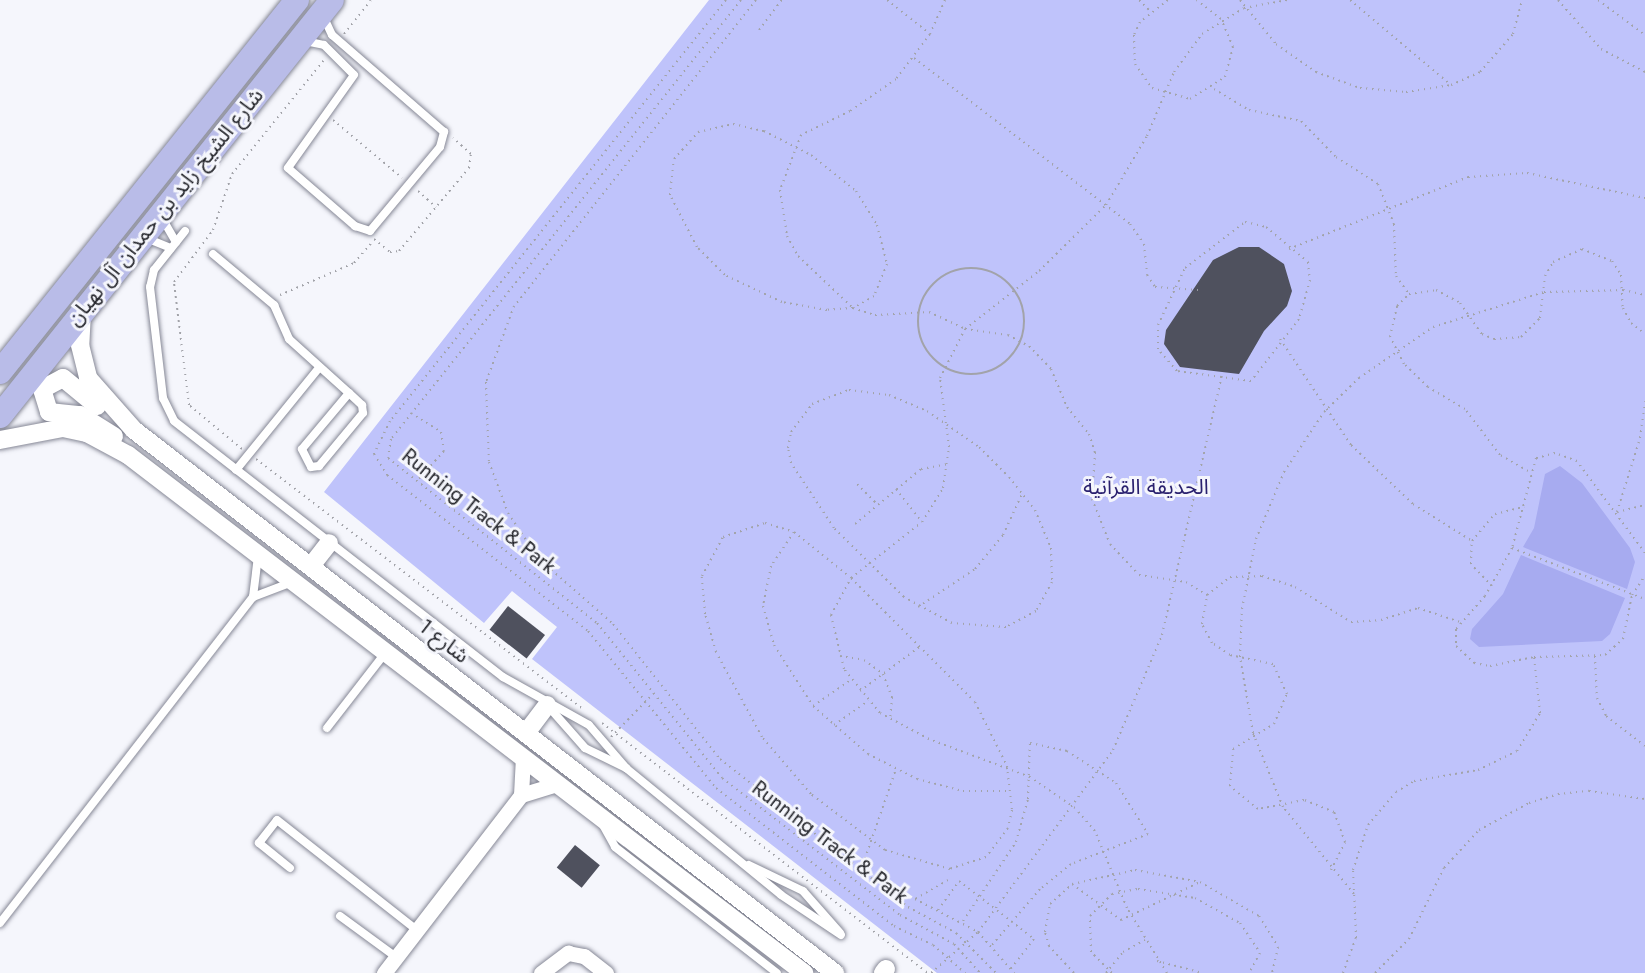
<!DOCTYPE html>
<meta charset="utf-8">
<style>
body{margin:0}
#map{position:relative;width:1645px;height:973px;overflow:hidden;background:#f5f6fc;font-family:Jost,"Noto Sans Arabic",sans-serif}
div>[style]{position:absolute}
.green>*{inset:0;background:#bfc3fb}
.water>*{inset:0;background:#a7abf0}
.building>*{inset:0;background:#4f515e;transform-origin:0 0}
.path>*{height:2px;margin-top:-1px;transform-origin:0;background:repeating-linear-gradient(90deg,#a2a3a9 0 1.5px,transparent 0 6px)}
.path>.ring{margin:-1px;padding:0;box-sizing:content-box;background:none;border:2px solid #a2a3a9;border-radius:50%}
.roads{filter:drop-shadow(0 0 2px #868896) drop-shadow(0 0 2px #868896)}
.service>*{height:8px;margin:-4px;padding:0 4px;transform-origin:4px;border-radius:4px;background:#fff}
.minor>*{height:15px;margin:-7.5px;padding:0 7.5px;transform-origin:7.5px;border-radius:7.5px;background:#fff}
.tertiary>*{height:18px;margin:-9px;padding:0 9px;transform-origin:9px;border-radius:9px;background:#fff}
.primary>*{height:24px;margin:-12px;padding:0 12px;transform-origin:12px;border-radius:12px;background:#b9bce8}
span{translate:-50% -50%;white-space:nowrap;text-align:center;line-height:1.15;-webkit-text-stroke:6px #f5f6fc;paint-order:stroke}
.street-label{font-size:21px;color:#23242a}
.park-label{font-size:21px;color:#2a216f}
</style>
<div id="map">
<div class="green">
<i style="clip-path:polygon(709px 0,1645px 0,1645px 973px,937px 973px,532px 659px,557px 627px,512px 591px,484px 623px,324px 492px)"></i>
</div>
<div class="water">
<i style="clip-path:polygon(1560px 466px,1582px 483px,1630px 548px,1635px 562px,1627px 589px,1523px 547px,1534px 528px,1545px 474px)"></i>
<i style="clip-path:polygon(1521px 555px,1625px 598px,1610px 634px,1602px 641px,1479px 647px,1470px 639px,1472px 629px,1503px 594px)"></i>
</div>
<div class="building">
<i style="clip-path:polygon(1239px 247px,1259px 247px,1284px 264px,1292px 291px,1287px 306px,1264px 331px,1239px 374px,1180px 367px,1164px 344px,1166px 330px,1213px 260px)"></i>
<i style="left:508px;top:606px;width:47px;height:30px;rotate:38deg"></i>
<i style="left:575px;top:845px;width:32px;height:29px;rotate:39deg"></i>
</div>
<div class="path">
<i style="left:726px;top:0;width:539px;rotate:128.59deg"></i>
<i style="left:390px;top:421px;width:37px;rotate:116deg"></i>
<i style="left:374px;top:454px;width:25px;rotate:58deg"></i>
<i style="left:387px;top:475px;width:254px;rotate:37.8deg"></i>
<i style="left:588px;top:631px;width:203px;rotate:50.8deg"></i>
<i style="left:716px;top:788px;width:225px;rotate:37.8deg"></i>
<i style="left:894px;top:926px;width:43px;rotate:26deg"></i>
<i style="left:933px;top:945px;width:43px;rotate:41.2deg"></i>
<i style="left:741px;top:0;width:561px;rotate:128.56deg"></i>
<i style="left:391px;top:439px;width:19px;rotate:99deg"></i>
<i style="left:388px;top:458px;width:266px;rotate:38.3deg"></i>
<i style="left:597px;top:623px;width:199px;rotate:51.1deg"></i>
<i style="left:722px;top:778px;width:225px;rotate:37.6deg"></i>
<i style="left:900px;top:915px;width:61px;rotate:28.2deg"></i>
<i style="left:954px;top:944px;width:39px;rotate:48deg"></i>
<i style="left:756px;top:0;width:390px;rotate:128.3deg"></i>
<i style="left:514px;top:306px;width:81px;rotate:110.2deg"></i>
<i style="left:486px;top:382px;width:80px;rotate:87.9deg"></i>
<i style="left:489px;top:462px;width:54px;rotate:69.6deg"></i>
<i style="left:508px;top:513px;width:54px;rotate:56.3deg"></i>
<i style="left:538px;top:558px;width:100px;rotate:41.3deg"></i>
<i style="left:613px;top:624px;width:172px;rotate:51.6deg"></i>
<i style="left:720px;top:759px;width:239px;rotate:38.2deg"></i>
<i style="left:908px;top:907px;width:55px;rotate:28.4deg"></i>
<i style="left:956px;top:933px;width:57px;rotate:45deg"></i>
<i style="left:887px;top:0;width:53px;rotate:38.2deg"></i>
<i style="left:945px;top:0;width:37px;rotate:114deg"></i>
<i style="left:930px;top:34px;width:56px;rotate:127.1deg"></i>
<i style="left:896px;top:79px;width:56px;rotate:145.2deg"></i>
<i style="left:850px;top:111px;width:55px;rotate:153.9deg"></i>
<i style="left:801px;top:135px;width:59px;rotate:110.9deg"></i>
<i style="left:780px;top:190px;width:47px;rotate:81.3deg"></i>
<i style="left:787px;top:236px;width:23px;rotate:61deg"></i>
<i style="left:798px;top:256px;width:76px;rotate:43.4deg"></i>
<i style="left:853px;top:308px;width:23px;rotate:18deg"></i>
<i style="left:875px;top:315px;width:54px;rotate:-3.2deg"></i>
<i style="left:929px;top:312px;width:40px;rotate:25deg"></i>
<i style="left:965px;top:329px;width:43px;rotate:7.9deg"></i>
<i style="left:1008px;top:335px;width:24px;rotate:28deg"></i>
<i style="left:1029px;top:346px;width:32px;rotate:46deg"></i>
<i style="left:1051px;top:369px;width:41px;rotate:67.2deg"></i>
<i style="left:1067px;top:407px;width:35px;rotate:51deg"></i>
<i style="left:1089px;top:434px;width:19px;rotate:72deg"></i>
<i style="left:1095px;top:452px;width:47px;rotate:93.7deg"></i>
<i style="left:1092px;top:499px;width:48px;rotate:68.2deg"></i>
<i style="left:1110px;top:544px;width:42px;rotate:46.9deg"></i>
<i style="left:1139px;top:575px;width:48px;rotate:8.5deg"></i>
<i style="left:1186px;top:582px;width:25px;rotate:32deg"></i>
<i style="left:1139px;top:0;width:16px;rotate:45deg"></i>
<i style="left:1168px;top:0;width:36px;rotate:142deg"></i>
<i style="left:1140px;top:22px;width:14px;rotate:115deg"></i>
<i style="left:1134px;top:35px;width:29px;rotate:88deg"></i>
<i style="left:1135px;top:64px;width:29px;rotate:55deg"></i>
<i style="left:1152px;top:88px;width:40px;rotate:16deg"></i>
<i style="left:1190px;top:99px;width:41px;rotate:-32.2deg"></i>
<i style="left:1225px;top:77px;width:31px;rotate:-75deg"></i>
<i style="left:1233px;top:47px;width:30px;rotate:-113deg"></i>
<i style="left:1221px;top:19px;width:31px;rotate:-142deg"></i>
<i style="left:1240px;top:0;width:57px;rotate:50.7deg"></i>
<i style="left:1276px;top:44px;width:49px;rotate:35deg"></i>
<i style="left:1316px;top:72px;width:47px;rotate:20deg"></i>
<i style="left:1360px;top:88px;width:46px;rotate:5deg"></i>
<i style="left:1406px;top:92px;width:46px;rotate:-8.8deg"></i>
<i style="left:1451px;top:85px;width:32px;rotate:-24deg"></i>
<i style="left:1480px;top:72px;width:50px;rotate:-49deg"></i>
<i style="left:1513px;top:34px;width:35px;rotate:-75deg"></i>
<i style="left:1350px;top:0;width:132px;rotate:40.1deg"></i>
<i style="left:1558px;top:0;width:65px;rotate:48.7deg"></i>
<i style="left:1601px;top:49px;width:50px;rotate:27.6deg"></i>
<i style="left:1598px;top:0;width:59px;rotate:36.7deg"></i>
<i style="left:759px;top:30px;width:38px;rotate:-53deg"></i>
<i style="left:344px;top:34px;width:43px;rotate:-51.5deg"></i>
<i style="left:914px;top:58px;width:272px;rotate:37.5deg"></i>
<i style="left:1130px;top:224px;width:24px;rotate:55deg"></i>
<i style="left:1144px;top:244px;width:31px;rotate:84deg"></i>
<i style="left:1147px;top:275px;width:14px;rotate:56deg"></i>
<i style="left:1155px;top:287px;width:43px;rotate:4deg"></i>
<i style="left:1214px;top:89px;width:41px;rotate:31deg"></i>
<i style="left:1249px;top:110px;width:53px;rotate:11.9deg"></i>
<i style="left:1301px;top:121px;width:50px;rotate:45.8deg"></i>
<i style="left:1336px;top:157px;width:50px;rotate:32.7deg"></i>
<i style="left:1378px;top:184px;width:43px;rotate:68.2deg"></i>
<i style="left:1394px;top:224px;width:52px;rotate:87.8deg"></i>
<i style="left:1396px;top:276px;width:22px;rotate:54deg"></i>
<i style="left:333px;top:120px;width:90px;rotate:40deg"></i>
<i style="left:733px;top:124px;width:32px;rotate:13deg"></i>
<i style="left:764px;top:131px;width:53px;rotate:27.1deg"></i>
<i style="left:811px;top:155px;width:58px;rotate:38.7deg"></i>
<i style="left:856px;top:191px;width:40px;rotate:58deg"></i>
<i style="left:877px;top:225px;width:40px;rotate:75.6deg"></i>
<i style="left:887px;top:264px;width:35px;rotate:112deg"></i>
<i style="left:874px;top:296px;width:24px;rotate:150deg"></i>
<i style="left:853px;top:308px;width:26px;rotate:176deg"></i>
<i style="left:827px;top:310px;width:46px;rotate:-169.9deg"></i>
<i style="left:782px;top:302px;width:63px;rotate:-154.7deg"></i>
<i style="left:725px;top:275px;width:40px;rotate:-135deg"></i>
<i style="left:697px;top:247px;width:59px;rotate:-117.4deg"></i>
<i style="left:670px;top:195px;width:36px;rotate:-84deg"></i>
<i style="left:674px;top:159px;width:36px;rotate:-48deg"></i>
<i style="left:698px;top:132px;width:36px;rotate:-13deg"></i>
<i style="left:418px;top:191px;width:24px;rotate:42deg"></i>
<i style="left:1245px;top:222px;width:22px;rotate:13deg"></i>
<i style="left:1266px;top:227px;width:55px;rotate:39.8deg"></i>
<i style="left:1308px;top:262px;width:18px;rotate:84deg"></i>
<i style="left:1310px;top:280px;width:41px;rotate:105.8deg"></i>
<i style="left:1299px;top:319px;width:78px;rotate:127.7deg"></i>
<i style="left:1251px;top:381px;width:75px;rotate:-172.3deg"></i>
<i style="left:1177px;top:371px;width:29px;rotate:-131deg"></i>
<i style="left:1158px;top:349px;width:24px;rotate:-90deg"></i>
<i style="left:1158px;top:325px;width:63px;rotate:-64.7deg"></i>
<i style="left:1185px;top:268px;width:76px;rotate:-37.5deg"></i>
<i style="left:374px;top:239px;width:21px;rotate:39deg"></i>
<i style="left:390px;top:252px;width:9px;rotate:-6deg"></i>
<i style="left:399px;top:251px;width:109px;rotate:-49.9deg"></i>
<i style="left:469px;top:168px;width:14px;rotate:-82deg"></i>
<i style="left:471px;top:154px;width:24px;rotate:-138deg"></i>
<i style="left:1289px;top:249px;width:193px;rotate:-21.9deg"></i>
<i style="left:1468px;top:177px;width:59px;rotate:-3.9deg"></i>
<i style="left:1527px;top:173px;width:121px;rotate:12deg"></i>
<i class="ring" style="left:918px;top:268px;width:104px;height:104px"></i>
<i style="left:280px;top:295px;width:81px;rotate:-23.4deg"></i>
<i style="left:354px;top:263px;width:30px;rotate:-49deg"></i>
<i style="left:1280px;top:339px;width:128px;rotate:56.2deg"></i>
<i style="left:1351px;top:445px;width:86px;rotate:43.6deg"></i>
<i style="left:1413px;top:504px;width:70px;rotate:32.1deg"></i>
<i style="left:849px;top:390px;width:40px;rotate:7.1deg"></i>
<i style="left:889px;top:395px;width:41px;rotate:22.8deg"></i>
<i style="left:927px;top:411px;width:63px;rotate:34.7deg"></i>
<i style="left:979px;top:447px;width:42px;rotate:45deg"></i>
<i style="left:1009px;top:477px;width:42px;rotate:51.8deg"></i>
<i style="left:1035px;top:510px;width:41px;rotate:67.2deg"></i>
<i style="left:1051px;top:548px;width:34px;rotate:88deg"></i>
<i style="left:1052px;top:582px;width:33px;rotate:119deg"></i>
<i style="left:1036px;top:611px;width:34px;rotate:152deg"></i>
<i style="left:1006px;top:627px;width:54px;rotate:-175.8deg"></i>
<i style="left:952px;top:623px;width:55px;rotate:-151.6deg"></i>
<i style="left:904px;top:597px;width:98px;rotate:-135.4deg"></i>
<i style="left:834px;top:528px;width:78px;rotate:-123.5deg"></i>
<i style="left:791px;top:463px;width:15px;rotate:-101deg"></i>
<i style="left:788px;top:448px;width:16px;rotate:-79deg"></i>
<i style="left:791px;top:432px;width:35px;rotate:-53deg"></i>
<i style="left:812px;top:404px;width:40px;rotate:-21deg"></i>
<i style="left:411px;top:413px;width:36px;rotate:32deg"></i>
<i style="left:441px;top:432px;width:19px;rotate:81deg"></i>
<i style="left:444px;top:451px;width:42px;rotate:132.1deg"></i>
<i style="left:242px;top:449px;width:69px;rotate:-140.3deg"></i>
<i style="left:189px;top:405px;width:124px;rotate:-97deg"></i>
<i style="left:174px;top:282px;width:65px;rotate:-53.1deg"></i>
<i style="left:213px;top:230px;width:59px;rotate:-71.3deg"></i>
<i style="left:232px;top:174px;width:146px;rotate:-51.1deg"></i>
<i style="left:256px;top:459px;width:412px;rotate:37.4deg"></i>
<i style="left:1528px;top:471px;width:32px;rotate:-150deg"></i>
<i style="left:1500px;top:455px;width:58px;rotate:-127.3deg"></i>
<i style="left:1465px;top:409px;width:43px;rotate:-149.3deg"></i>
<i style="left:1428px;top:387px;width:33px;rotate:-136deg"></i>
<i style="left:1404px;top:364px;width:30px;rotate:-117deg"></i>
<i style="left:1390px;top:337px;width:32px;rotate:-77deg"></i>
<i style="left:1397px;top:306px;width:17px;rotate:-45deg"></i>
<i style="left:1409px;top:294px;width:27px;rotate:-8deg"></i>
<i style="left:1436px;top:290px;width:27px;rotate:28deg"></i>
<i style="left:1460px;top:303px;width:38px;rotate:55deg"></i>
<i style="left:1482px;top:334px;width:13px;rotate:23deg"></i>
<i style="left:1494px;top:339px;width:27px;rotate:-4deg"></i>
<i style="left:1521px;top:337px;width:27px;rotate:-45deg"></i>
<i style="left:1540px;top:318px;width:42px;rotate:-83.2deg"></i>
<i style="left:1545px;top:276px;width:16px;rotate:-60deg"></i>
<i style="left:1553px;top:262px;width:32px;rotate:-24deg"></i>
<i style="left:1582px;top:249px;width:32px;rotate:22deg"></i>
<i style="left:1612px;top:261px;width:17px;rotate:57deg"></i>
<i style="left:1621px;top:275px;width:33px;rotate:87deg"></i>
<i style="left:1623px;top:308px;width:17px;rotate:62deg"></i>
<i style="left:1631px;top:323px;width:18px;rotate:38deg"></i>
<i style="left:857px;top:484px;width:30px;rotate:45deg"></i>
<i style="left:896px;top:489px;width:42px;rotate:51.8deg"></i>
<i style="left:1617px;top:512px;width:77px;rotate:-72.7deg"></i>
<i style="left:1640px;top:438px;width:37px;rotate:-82deg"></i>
<i style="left:1617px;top:512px;width:29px;rotate:-14deg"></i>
<i style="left:765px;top:523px;width:30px;rotate:17deg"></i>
<i style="left:794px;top:532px;width:73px;rotate:38.9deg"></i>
<i style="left:851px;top:578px;width:175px;rotate:45deg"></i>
<i style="left:975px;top:702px;width:72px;rotate:63.4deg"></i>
<i style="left:1007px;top:766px;width:44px;rotate:83.5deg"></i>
<i style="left:1012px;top:810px;width:18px;rotate:103deg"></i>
<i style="left:1008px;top:828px;width:36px;rotate:127deg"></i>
<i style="left:986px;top:857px;width:38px;rotate:162deg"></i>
<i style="left:950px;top:869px;width:68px;rotate:-163.7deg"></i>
<i style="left:885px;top:850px;width:93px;rotate:-142.9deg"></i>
<i style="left:811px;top:794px;width:75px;rotate:-130.7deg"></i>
<i style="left:762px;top:737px;width:97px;rotate:-118.4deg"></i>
<i style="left:716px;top:652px;width:40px;rotate:-106deg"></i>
<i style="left:705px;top:614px;width:38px;rotate:-95deg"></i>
<i style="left:702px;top:576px;width:44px;rotate:-61.7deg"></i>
<i style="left:723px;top:537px;width:44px;rotate:-18.4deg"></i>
<i style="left:855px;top:524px;width:86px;rotate:-39.8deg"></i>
<i style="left:921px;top:469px;width:27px;rotate:-10deg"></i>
<i style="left:794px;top:532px;width:41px;rotate:124.1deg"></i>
<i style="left:771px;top:566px;width:41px;rotate:101.3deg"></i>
<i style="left:763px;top:606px;width:41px;rotate:74.2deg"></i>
<i style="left:774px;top:645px;width:72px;rotate:57.4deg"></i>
<i style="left:813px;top:706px;width:73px;rotate:41.1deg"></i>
<i style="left:868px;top:754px;width:55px;rotate:27deg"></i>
<i style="left:917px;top:779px;width:48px;rotate:14.6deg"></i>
<i style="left:963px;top:791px;width:48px"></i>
<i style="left:1512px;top:548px;width:142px;rotate:21deg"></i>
<i style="left:1645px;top:553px;width:114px;rotate:-126.5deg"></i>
<i style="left:1577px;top:461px;width:23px;rotate:-160deg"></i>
<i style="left:1555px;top:453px;width:20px;rotate:165deg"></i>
<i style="left:1536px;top:458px;width:93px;rotate:104.9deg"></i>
<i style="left:1512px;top:548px;width:55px;rotate:119.4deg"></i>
<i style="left:1485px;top:596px;width:44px;rotate:131.3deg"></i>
<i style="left:1456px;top:629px;width:17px;rotate:90deg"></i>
<i style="left:1456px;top:646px;width:25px;rotate:43deg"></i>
<i style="left:1474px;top:663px;width:16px;rotate:11deg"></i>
<i style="left:1490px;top:666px;width:45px;rotate:-11.6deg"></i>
<i style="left:1534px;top:657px;width:71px;rotate:-1.6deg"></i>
<i style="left:1605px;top:655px;width:24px;rotate:-42deg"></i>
<i style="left:1623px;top:639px;width:45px;rotate:-78.4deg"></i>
<i style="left:1632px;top:595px;width:23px;rotate:-56deg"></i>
<i style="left:1492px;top:586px;width:30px;rotate:-134deg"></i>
<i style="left:1471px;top:564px;width:23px;rotate:-88deg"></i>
<i style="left:1472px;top:541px;width:35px;rotate:-50deg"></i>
<i style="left:1495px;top:514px;width:30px;rotate:-14deg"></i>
<i style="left:918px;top:607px;width:69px;rotate:-33.7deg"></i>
<i style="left:975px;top:569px;width:44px;rotate:-50.5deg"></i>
<i style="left:1003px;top:535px;width:45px;rotate:-65.1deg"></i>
<i style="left:840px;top:656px;width:24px;rotate:9deg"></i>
<i style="left:864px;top:660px;width:24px;rotate:36deg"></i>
<i style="left:883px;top:674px;width:25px;rotate:69deg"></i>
<i style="left:892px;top:697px;width:23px;rotate:95deg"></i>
<i style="left:1595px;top:656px;width:42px;rotate:87.3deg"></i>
<i style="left:1597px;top:698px;width:20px;rotate:63deg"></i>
<i style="left:1606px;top:716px;width:49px;rotate:37.6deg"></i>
<i style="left:860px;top:691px;width:77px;rotate:-36.6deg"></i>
<i style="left:813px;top:706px;width:47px;rotate:-34.7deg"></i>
<i style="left:602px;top:723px;width:411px;rotate:37.5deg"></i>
<i style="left:834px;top:725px;width:42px;rotate:-35.2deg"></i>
<i style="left:611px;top:737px;width:60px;rotate:-45.7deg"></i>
<i style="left:861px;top:870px;width:107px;rotate:-70.9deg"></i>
<i style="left:1331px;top:870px;width:31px;rotate:-63deg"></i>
<i style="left:1345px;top:842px;width:32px;rotate:-110deg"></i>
<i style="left:1334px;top:812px;width:32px;rotate:-158deg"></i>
<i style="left:1304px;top:800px;width:47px;rotate:168.9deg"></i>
<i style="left:1258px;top:809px;width:36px;rotate:-141deg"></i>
<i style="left:1230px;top:786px;width:37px;rotate:-85deg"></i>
<i style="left:1233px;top:749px;width:48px;rotate:-31.4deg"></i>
<i style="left:1274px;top:724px;width:33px;rotate:-67deg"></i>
<i style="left:1287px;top:694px;width:33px;rotate:-115deg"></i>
<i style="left:1273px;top:664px;width:44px;rotate:-168.2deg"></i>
<i style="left:1230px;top:655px;width:22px;rotate:-146deg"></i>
<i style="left:1212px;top:643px;width:21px;rotate:-118deg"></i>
<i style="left:1202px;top:624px;width:29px;rotate:-80deg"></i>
<i style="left:1207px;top:595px;width:29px;rotate:-38deg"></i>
<i style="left:1230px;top:577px;width:32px;rotate:-2deg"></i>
<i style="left:1262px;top:576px;width:35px;rotate:18deg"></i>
<i style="left:1295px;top:587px;width:66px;rotate:32deg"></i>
<i style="left:1351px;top:622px;width:30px;rotate:-4deg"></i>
<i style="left:1381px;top:620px;width:39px;rotate:-18deg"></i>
<i style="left:1418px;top:608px;width:44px;rotate:18.4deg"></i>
<i style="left:948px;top:880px;width:38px;rotate:150deg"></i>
<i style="left:915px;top:899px;width:71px;rotate:27.6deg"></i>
<i style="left:978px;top:932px;width:55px;rotate:48.7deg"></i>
<i style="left:1072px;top:884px;width:61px;rotate:36.3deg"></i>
<i style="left:1121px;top:920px;width:88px;rotate:-25.7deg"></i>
<i style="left:1354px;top:894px;width:112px;rotate:-129.2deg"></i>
<i style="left:1283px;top:807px;width:80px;rotate:-112.1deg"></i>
<i style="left:1253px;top:733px;width:77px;rotate:-99.7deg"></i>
<i style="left:1240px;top:657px;width:48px;rotate:-87.6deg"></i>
<i style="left:1242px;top:609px;width:71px;rotate:-78.7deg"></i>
<i style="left:1256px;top:539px;width:73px;rotate:-67.3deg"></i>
<i style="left:1284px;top:472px;width:72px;rotate:-56.3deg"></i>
<i style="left:1324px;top:412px;width:49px;rotate:-44.2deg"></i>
<i style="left:1359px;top:378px;width:90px;rotate:-34.6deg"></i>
<i style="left:1433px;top:327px;width:116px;rotate:-17.5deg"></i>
<i style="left:1544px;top:292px;width:79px;rotate:-1.5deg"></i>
<i style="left:1623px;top:290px;width:23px;rotate:13deg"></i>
<i style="left:938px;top:910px;width:36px;rotate:-54deg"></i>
<i style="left:959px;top:881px;width:95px;rotate:37.7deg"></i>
<i style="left:1034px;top:939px;width:39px;rotate:128deg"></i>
<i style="left:963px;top:921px;width:95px;rotate:-56.1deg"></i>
<i style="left:1016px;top:842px;width:45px;rotate:-74.4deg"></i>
<i style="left:1028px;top:799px;width:56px;rotate:-88deg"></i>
<i style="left:1030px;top:743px;width:38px;rotate:12deg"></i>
<i style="left:1067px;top:751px;width:59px;rotate:33.1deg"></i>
<i style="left:1116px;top:783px;width:60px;rotate:57.9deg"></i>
<i style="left:1148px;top:834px;width:83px;rotate:158.7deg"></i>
<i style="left:1071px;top:864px;width:40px;rotate:141deg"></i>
<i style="left:1040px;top:889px;width:74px;rotate:130.6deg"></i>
<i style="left:1157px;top:961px;width:48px;rotate:14.6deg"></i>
<i style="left:931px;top:973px;width:62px;rotate:-41.1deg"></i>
<i style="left:978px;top:932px;width:227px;rotate:-53.4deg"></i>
<i style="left:1113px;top:750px;width:125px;rotate:-66.9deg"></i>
<i style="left:1162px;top:635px;width:267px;rotate:-77deg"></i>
<i style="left:1074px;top:973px;width:37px;rotate:-133deg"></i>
<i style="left:1049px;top:946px;width:15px;rotate:-106deg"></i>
<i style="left:1045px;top:932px;width:28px;rotate:-80deg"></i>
<i style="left:1050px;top:904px;width:30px;rotate:-42deg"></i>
<i style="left:1072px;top:884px;width:65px;rotate:-12.5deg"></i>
<i style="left:1135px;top:870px;width:66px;rotate:10.5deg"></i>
<i style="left:1200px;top:882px;width:68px;rotate:30deg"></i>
<i style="left:1259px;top:916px;width:36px;rotate:58deg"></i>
<i style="left:1278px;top:947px;width:27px;rotate:103deg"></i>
<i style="left:1106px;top:973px;width:27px;rotate:-51deg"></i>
<i style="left:1123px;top:952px;width:25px;rotate:-29deg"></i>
<i style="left:1112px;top:973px;width:30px;rotate:-135deg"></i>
<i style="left:1091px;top:952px;width:36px;rotate:-92deg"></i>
<i style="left:1090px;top:916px;width:31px;rotate:-45deg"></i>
<i style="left:1112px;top:894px;width:26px;rotate:-11deg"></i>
<i style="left:1138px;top:889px;width:58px;rotate:9deg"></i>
<i style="left:1195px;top:898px;width:51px;rotate:29.1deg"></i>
<i style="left:1240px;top:923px;width:36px;rotate:56deg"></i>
<i style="left:1260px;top:953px;width:23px;rotate:119deg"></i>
<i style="left:1167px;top:973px;width:76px;rotate:-121.6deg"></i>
<i style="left:1127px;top:908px;width:83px;rotate:-112.6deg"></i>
<i style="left:1095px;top:831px;width:30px;rotate:-131deg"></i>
<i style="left:1075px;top:808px;width:55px;rotate:-145.4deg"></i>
<i style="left:1030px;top:777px;width:108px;rotate:-159.4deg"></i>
<i style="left:929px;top:739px;width:55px;rotate:-152deg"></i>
<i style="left:880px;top:713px;width:57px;rotate:-129.3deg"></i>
<i style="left:844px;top:669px;width:56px;rotate:-103.5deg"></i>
<i style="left:831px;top:615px;width:42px;rotate:-61.6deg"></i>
<i style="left:851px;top:578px;width:90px;rotate:-38.3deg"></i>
<i style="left:922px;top:522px;width:40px;rotate:-58deg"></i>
<i style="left:943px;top:488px;width:41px;rotate:-81.7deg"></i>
<i style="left:949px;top:447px;width:70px;rotate:-97.4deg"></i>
<i style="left:940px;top:378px;width:55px;rotate:-63deg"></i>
<i style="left:965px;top:329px;width:94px;rotate:-38.1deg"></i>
<i style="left:1039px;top:271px;width:94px;rotate:-44.6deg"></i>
<i style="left:1106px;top:205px;width:80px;rotate:-59.3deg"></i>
<i style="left:1147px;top:136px;width:69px;rotate:-67.1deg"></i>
<i style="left:1174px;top:72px;width:47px;rotate:-53.6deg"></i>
<i style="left:1202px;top:34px;width:49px;rotate:-31.8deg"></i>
<i style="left:1244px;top:8px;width:44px;rotate:-10.5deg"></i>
<i style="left:1343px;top:973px;width:37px;rotate:-70deg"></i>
<i style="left:1356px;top:938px;width:68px;rotate:-92.5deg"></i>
<i style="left:1353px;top:870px;width:47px;rotate:-71.6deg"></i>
<i style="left:1368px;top:825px;width:43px;rotate:-49.7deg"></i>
<i style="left:1396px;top:792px;width:21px;rotate:-31deg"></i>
<i style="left:1414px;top:781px;width:65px;rotate:-9.8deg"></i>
<i style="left:1478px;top:770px;width:43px;rotate:-26deg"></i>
<i style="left:1517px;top:751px;width:44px;rotate:-58.8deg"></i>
<i style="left:1540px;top:713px;width:56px;rotate:-96.1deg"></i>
<i style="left:1375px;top:973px;width:48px;rotate:-45deg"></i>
<i style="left:1409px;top:939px;width:79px;rotate:-63.8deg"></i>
<i style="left:1444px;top:868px;width:52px;rotate:-47.4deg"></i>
<i style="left:1479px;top:830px;width:57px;rotate:-28.4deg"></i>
<i style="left:1529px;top:803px;width:30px;rotate:-17deg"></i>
<i style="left:1558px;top:794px;width:31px;rotate:-6deg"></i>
<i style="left:1589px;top:791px;width:57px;rotate:8.1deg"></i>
</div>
<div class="roads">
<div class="service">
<i style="left:305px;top:41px;width:19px;rotate:12deg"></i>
<i style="left:324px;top:45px;width:42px;rotate:45deg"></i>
<i style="left:354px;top:75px;width:114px;rotate:125.4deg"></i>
<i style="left:288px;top:168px;width:89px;rotate:40.9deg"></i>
<i style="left:355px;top:226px;width:16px;rotate:18deg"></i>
<i style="left:370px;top:231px;width:109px;rotate:-50.2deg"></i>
<i style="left:440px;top:147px;width:16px;rotate:-75deg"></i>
<i style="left:444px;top:132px;width:148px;rotate:-139.1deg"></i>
<i style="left:332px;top:35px;width:19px;rotate:-115deg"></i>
<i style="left:162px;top:218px;width:28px;rotate:60deg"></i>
<i style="left:185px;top:231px;width:50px;rotate:128.5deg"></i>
<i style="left:154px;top:270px;width:17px;rotate:103deg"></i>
<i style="left:150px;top:287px;width:112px;rotate:83.3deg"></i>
<i style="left:163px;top:398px;width:25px;rotate:64deg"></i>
<i style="left:174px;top:421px;width:417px;rotate:37.9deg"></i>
<i style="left:503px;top:677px;width:98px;rotate:29.2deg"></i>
<i style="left:589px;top:725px;width:57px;rotate:49.3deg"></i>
<i style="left:146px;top:238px;width:27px;rotate:22deg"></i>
<i style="left:213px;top:254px;width:80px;rotate:39.9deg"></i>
<i style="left:274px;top:305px;width:37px;rotate:66deg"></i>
<i style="left:289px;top:339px;width:81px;rotate:42deg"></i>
<i style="left:349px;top:393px;width:18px;rotate:43deg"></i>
<i style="left:362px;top:405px;width:8px;rotate:83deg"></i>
<i style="left:363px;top:413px;width:69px;rotate:129.7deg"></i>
<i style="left:319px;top:466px;width:8px;rotate:173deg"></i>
<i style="left:311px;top:467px;width:20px;rotate:-117deg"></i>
<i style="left:302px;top:449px;width:73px;rotate:-50deg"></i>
<i style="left:236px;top:470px;width:132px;rotate:-50.9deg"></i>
<i style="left:253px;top:597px;width:40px;rotate:-21deg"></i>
<i style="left:548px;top:706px;width:56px;rotate:48.6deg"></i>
<i style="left:585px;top:748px;width:46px;rotate:26deg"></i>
<i style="left:626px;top:768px;width:200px;rotate:39.3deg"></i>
<i style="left:781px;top:895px;width:72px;rotate:33.7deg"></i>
<i style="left:327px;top:728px;width:96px;rotate:-52.2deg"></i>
<i style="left:603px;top:825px;width:25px;rotate:61deg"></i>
<i style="left:615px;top:847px;width:205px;rotate:37.9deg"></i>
<i style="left:749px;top:865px;width:60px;rotate:25.7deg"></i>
<i style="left:803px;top:891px;width:56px;rotate:48.6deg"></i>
<i style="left:290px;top:868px;width:40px;rotate:-141deg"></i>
<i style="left:259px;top:843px;width:29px;rotate:-52deg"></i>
<i style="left:277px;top:820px;width:178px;rotate:38.2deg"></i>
<i style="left:340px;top:916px;width:69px;rotate:36.2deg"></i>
<i style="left:0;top:923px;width:413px;rotate:-52.2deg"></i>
<i style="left:253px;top:597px;width:38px;rotate:-83deg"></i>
</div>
<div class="minor">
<i style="left:521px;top:795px;width:38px;rotate:-87deg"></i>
<i style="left:384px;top:973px;width:225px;rotate:-52.4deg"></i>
<i style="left:521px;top:795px;width:38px;rotate:-17deg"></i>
<i style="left:541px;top:973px;width:34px;rotate:-37deg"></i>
<i style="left:568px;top:953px;width:16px;rotate:11deg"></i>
<i style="left:584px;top:956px;width:28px;rotate:38deg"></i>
</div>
<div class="tertiary">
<i style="left:82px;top:312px;width:33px;rotate:93deg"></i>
<i style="left:80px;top:345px;width:34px;rotate:76deg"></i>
<i style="left:88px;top:378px;width:69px;rotate:48.5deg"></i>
<i style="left:134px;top:430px;width:887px;rotate:37.76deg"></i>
<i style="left:97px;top:406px;width:44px;rotate:-140.5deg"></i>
<i style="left:63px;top:378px;width:24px;rotate:152deg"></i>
<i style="left:42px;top:389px;width:24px;rotate:73deg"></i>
<i style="left:49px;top:412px;width:31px;rotate:6deg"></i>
<i style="left:80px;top:415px;width:40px;rotate:32deg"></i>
<i style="left:0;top:440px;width:64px;rotate:-10.8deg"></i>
<i style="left:63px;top:428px;width:25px;rotate:12deg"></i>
<i style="left:87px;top:433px;width:47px;rotate:28.2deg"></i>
<i style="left:128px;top:455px;width:852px;rotate:37.46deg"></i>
<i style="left:311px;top:566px;width:29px;rotate:-52deg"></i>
<i style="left:526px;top:733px;width:35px;rotate:-53deg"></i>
<i style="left:883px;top:973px;width:5px;rotate:-53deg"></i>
</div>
<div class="primary">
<i style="left:0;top:372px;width:476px;rotate:-51.4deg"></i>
<i style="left:0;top:416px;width:532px;rotate:-51.41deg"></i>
</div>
</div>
<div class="street-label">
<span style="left:165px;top:207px;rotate:-51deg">شارع الشيخ زايد بن حمدان آل نهيان</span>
<span style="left:479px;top:511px;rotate:38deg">Running Track &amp; Park</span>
<span style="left:444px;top:641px;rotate:38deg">شارع 1</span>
<span style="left:830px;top:842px;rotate:37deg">Running Track &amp; Park</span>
</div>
<div class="park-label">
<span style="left:1146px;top:487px">الحديقة القرآنية</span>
</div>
</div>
